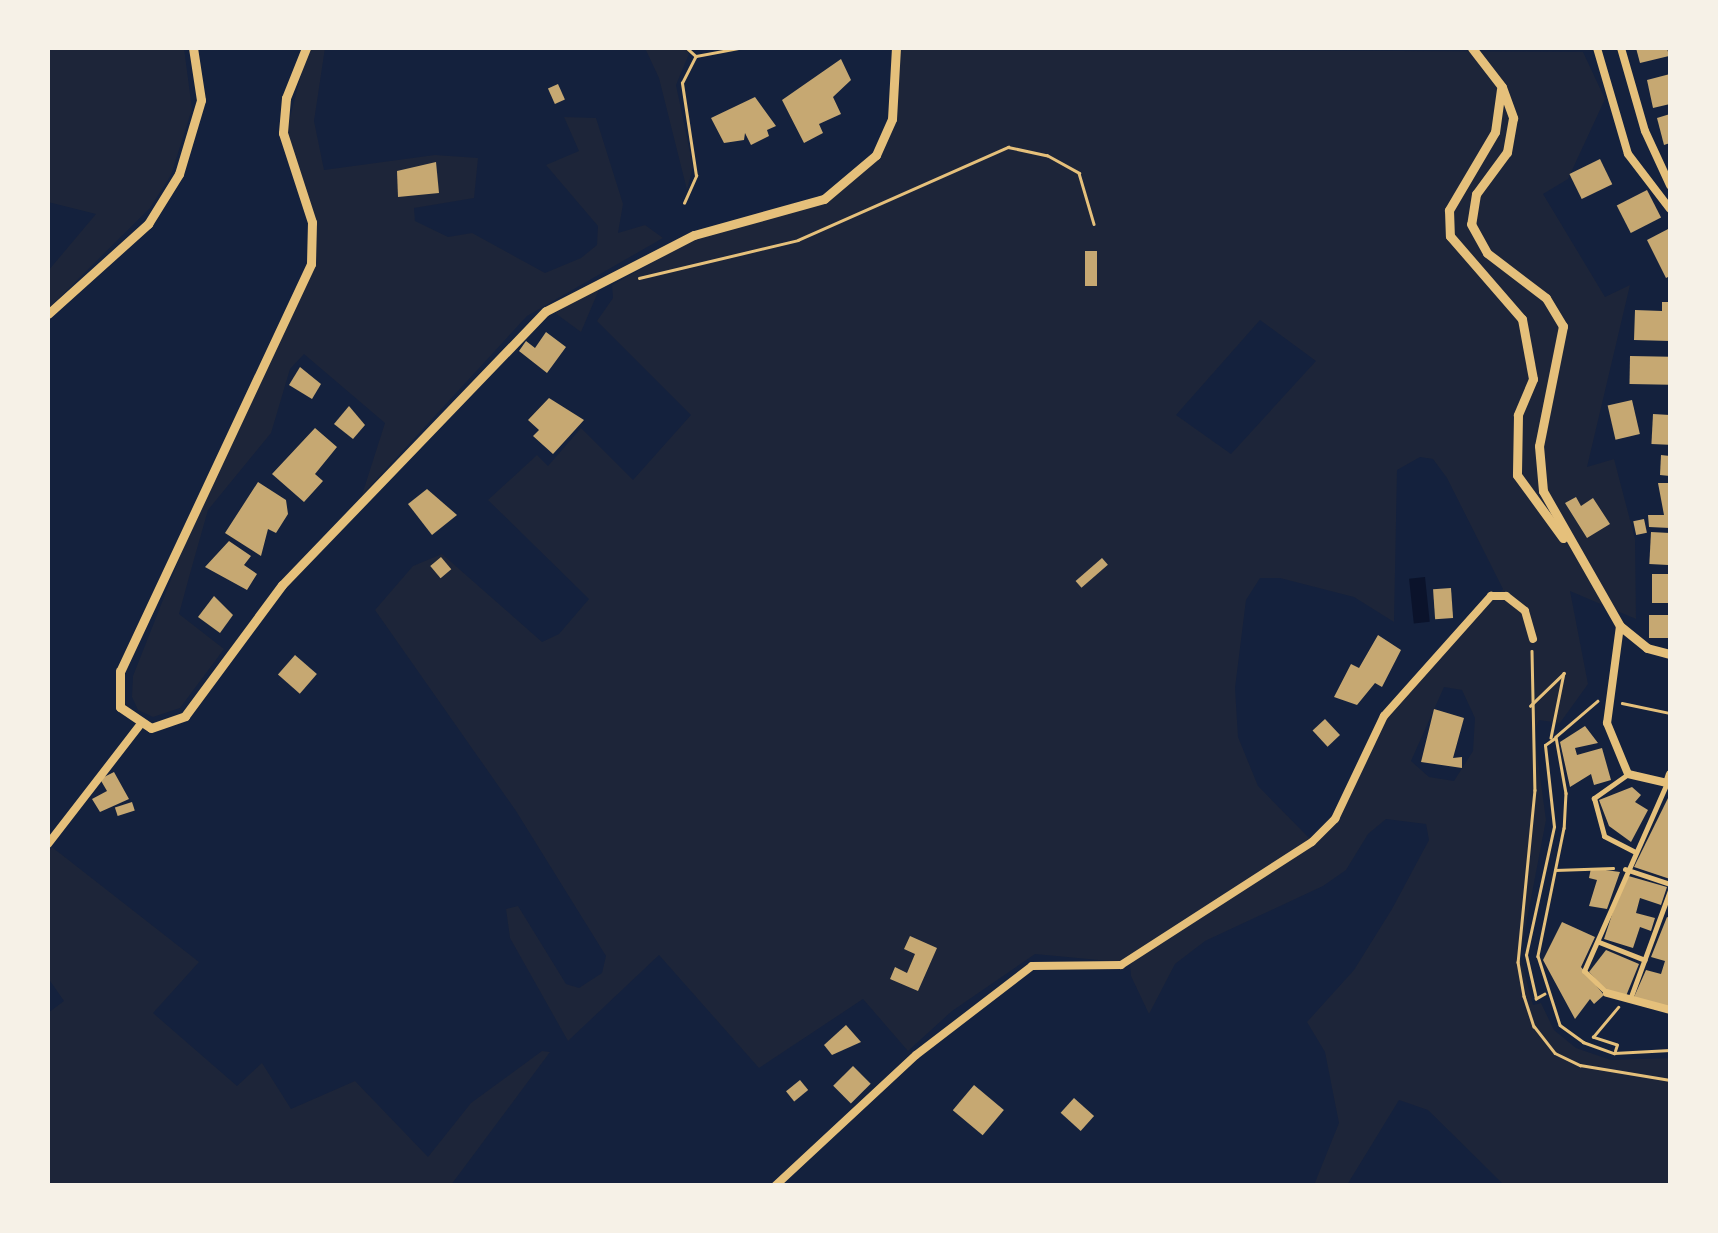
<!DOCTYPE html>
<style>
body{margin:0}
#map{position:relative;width:1718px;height:1233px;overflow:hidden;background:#14213d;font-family:"Crimson Pro",serif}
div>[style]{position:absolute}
.green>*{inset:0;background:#1d2539}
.water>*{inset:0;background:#0b132b;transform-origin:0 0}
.building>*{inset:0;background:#c6a872;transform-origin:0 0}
.path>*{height:2.5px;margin:-1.25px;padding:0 1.25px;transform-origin:1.25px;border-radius:1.25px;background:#e5c07b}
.pedestrian>*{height:5px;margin:-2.5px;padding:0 2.5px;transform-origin:2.5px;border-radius:2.5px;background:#e5c07b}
.minor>*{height:8px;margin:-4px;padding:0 4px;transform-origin:4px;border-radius:4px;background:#e5c07b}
.tertiary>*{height:9px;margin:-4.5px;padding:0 4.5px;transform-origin:4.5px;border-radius:4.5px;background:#e5c07b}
span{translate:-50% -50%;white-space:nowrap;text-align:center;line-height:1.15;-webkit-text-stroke:10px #f6f1e7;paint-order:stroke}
.frame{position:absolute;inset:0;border:50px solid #f6f1e7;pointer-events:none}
</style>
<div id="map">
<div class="green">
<i style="clip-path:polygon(48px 48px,184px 48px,192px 109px,171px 175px,150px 208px,48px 309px,48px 271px,96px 214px,48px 202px)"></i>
<i style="clip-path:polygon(308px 48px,325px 48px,314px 121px,324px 170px,435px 155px,478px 158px,474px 198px,414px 208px,415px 221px,448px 237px,472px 233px,545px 273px,581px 258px,597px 245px,598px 226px,546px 165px,579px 151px,564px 117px,596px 118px,623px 204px,618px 233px,645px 225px,663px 238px,527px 316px,362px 495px,385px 423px,304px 354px,290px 369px,271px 433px,208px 510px,191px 570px,179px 614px,224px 649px,180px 708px,153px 717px,138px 710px,132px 697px,133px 676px,196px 516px,315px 266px,315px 224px,286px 133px)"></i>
<i style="clip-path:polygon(645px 48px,686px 48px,689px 54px,676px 85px,693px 167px,687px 190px,659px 78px)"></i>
<i style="clip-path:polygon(evenodd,899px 48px,1583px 52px,1605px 99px,1568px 179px,1543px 194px,1605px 297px,1630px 285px,1587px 467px,1614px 459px,1635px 539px,1636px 619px,1570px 591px,1588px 684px,1560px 723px,1539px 720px,1534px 732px,1546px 820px,1520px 956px,1533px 1005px,1541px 1003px,1554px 1030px,1576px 1048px,1611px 1060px,1670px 1058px,1670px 1185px,1504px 1185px,1428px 1110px,1399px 1100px,1347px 1185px,1314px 1185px,1339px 1123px,1325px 1052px,1307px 1022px,1354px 970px,1392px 909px,1429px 840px,1426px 824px,1386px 819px,1368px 834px,1346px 870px,1323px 886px,1205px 941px,1175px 964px,1149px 1014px,1131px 976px,1130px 963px,1337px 822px,1386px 717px,1503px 589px,1447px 478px,1433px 459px,1420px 457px,1397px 470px,1394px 622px,1354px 597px,1280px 578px,1260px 578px,1246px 600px,1235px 688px,1238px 737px,1258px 786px,1311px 840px,1120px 962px,1035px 954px,952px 1011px,908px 1051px,863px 999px,759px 1068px,659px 955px,568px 1041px,510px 938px,506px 909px,518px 906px,566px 984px,579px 988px,602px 973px,606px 956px,516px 811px,375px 610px,413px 566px,442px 554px,542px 642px,559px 634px,589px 599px,488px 500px,537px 455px,548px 466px,581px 428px,633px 480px,691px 415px,597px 321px,613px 298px,612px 285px,695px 239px,826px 201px,879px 157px,896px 120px,899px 48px,1260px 320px,1316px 361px,1231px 454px,1176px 415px,1260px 320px,899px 48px,1444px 687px,1462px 690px,1475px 718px,1473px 751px,1454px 781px,1429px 777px,1411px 761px,1444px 687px)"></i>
<i style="clip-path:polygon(601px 285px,581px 332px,555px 313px)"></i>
<i style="clip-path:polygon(48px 844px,199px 962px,153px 1013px,237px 1086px,262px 1063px,291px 1109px,355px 1081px,428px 1157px,471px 1103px,542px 1051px,550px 1052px,451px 1185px,48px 1185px,48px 1013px,64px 1001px,48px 978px)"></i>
</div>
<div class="water">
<i style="left:1425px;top:577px;width:45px;height:16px;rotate:84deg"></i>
</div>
<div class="building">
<i style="clip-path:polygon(1636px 48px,1667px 48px,1669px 56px,1640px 63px)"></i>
<i style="clip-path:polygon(841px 59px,851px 80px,833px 97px,841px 114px,819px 124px,823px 133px,804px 143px,782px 100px)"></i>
<i style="clip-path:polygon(1670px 74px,1670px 104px,1653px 108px,1647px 80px)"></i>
<i style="left:558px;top:84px;width:17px;height:11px;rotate:66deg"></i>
<i style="clip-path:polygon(755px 97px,776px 126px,767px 130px,769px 136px,751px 145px,745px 133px,744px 140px,724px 143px,711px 118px)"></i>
<i style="clip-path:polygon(1670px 114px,1670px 143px,1664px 145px,1657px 118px)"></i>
<i style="left:1600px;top:159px;width:28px;height:34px;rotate:64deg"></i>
<i style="clip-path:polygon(436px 162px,439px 193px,398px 197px,397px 171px)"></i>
<i style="left:1647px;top:190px;width:31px;height:34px;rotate:63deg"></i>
<i style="clip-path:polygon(1670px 228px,1670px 276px,1666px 278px,1647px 240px)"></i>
<i style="left:1085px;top:251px;width:12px;height:35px"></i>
<i style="clip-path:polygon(1662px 302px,1670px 302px,1670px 341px,1634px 340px,1635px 310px,1662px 311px)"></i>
<i style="clip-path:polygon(546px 332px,566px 347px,547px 373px,519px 351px,526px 341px,535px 348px)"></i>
<i style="left:1630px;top:356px;width:40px;height:28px;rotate:1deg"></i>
<i style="clip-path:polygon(300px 367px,321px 384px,312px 399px,289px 385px)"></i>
<i style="clip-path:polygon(549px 398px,584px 420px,553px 454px,533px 436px,539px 430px,528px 420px)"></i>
<i style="left:1632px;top:400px;width:35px;height:25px;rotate:77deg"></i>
<i style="clip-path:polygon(349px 406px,365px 425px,353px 439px,334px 424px)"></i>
<i style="left:1653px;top:414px;width:17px;height:30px;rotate:3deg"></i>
<i style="clip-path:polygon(315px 428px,337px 447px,315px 474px,323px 481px,304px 502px,272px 474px)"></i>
<i style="clip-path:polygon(1661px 455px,1670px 456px,1670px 476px,1660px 475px)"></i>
<i style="clip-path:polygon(258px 482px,286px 500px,288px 514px,276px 533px,268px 529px,261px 556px,225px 533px)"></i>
<i style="clip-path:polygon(1658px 483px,1670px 483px,1670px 528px,1649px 527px,1648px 515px,1664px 515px)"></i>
<i style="clip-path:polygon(427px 489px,457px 515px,432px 535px,408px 504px)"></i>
<i style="clip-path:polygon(1576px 497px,1581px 506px,1593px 498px,1610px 524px,1587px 538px,1565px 503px)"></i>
<i style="left:1644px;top:519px;width:14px;height:11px;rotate:78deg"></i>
<i style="left:1651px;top:532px;width:19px;height:32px;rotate:3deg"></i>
<i style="clip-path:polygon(229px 541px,251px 556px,244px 565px,257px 574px,247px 590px,205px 567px)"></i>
<i style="left:441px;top:557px;width:16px;height:14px;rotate:50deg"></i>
<i style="left:1102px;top:558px;width:9px;height:35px;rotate:49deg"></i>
<i style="left:1652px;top:574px;width:18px;height:29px"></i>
<i style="left:1451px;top:588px;width:30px;height:18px;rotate:86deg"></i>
<i style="clip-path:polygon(214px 596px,233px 615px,220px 633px,198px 617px)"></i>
<i style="left:1670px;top:615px;width:23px;height:21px;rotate:90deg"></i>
<i style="clip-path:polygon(1378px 635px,1401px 650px,1382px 687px,1375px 683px,1357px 705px,1334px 697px,1351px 664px,1359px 668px)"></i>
<i style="left:295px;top:655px;width:29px;height:26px;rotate:41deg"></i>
<i style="clip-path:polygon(1434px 709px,1464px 718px,1453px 758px,1462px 757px,1462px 768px,1421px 762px)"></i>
<i style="left:1325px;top:719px;width:22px;height:17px;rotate:47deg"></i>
<i style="clip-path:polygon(1585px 726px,1598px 743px,1575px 748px,1577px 755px,1602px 748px,1611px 780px,1594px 785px,1591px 774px,1570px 787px,1560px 742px)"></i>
<i style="clip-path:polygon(114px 772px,129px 799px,100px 812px,92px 799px,107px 791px,100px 779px)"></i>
<i style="clip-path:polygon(1632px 787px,1641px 795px,1635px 802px,1648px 810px,1631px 842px,1609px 826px,1599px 800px)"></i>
<i style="clip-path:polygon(1670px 794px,1670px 879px,1634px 867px)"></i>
<i style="left:132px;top:802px;width:9px;height:18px;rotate:72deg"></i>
<i style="clip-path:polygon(1591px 868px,1620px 872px,1607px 909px,1589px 906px,1597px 880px,1589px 878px)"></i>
<i style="clip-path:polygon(1625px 875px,1667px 887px,1661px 905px,1640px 898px,1636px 913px,1655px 918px,1651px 931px,1640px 927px,1633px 948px,1604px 939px)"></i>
<i style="clip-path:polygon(1667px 917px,1670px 918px,1670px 1007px,1634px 997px,1646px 970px,1661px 974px,1665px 961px,1651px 957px)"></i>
<i style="clip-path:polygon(1562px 922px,1595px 937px,1581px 967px,1604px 995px,1594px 1004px,1590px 999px,1575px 1019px,1543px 960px)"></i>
<i style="clip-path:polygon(910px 936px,937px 948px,918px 991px,890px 979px,895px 967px,907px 973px,915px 954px,904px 949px)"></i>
<i style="clip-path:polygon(1606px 950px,1639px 964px,1626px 996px,1606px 991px,1589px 972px)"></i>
<i style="clip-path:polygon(846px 1025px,861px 1042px,832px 1055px,824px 1045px)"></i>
<i style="left:853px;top:1066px;width:25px;height:28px;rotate:45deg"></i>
<i style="left:800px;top:1080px;width:13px;height:18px;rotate:51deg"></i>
<i style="left:974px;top:1085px;width:39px;height:33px;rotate:40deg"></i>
<i style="left:1074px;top:1098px;width:27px;height:20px;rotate:42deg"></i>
</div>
<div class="path">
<i style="left:687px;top:48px;width:12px;rotate:42deg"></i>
<i style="left:684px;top:203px;width:30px;rotate:-66deg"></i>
<i style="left:696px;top:176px;width:94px;rotate:-98.6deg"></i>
<i style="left:682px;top:83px;width:30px;rotate:-63deg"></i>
<i style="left:696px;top:56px;width:44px;rotate:-10.5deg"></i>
<i style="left:639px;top:278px;width:163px;rotate:-13.4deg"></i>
<i style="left:798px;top:240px;width:230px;rotate:-23.9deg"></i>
<i style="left:1008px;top:147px;width:40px;rotate:12deg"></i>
<i style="left:1047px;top:155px;width:37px;rotate:29deg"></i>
<i style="left:1079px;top:173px;width:53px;rotate:73.6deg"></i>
<i style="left:1532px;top:651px;width:139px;rotate:88.8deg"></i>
<i style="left:1535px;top:790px;width:173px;rotate:95.6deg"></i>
<i style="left:1518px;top:962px;width:35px;rotate:80deg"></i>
<i style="left:1524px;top:996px;width:32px;rotate:72deg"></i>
<i style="left:1534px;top:1026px;width:34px;rotate:52deg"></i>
<i style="left:1555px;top:1053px;width:28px;rotate:26deg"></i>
<i style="left:1580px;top:1065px;width:91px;rotate:9.5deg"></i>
<i style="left:1598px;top:701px;width:55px;rotate:139.4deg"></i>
<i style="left:1556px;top:737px;width:57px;rotate:79.9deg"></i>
<i style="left:1566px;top:793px;width:35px;rotate:93deg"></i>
<i style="left:1564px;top:828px;width:131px;rotate:101.5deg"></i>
<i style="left:1538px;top:956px;width:72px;rotate:72.3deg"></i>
<i style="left:1560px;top:1025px;width:29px;rotate:36deg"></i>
<i style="left:1583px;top:1042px;width:33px;rotate:20deg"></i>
<i style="left:1614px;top:1053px;width:56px;rotate:-3.1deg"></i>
<i style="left:1622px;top:703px;width:49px;rotate:11.8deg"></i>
<i style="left:1530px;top:706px;width:47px;rotate:-44.1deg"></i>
<i style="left:1564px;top:673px;width:66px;rotate:101.3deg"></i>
<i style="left:1555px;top:870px;width:58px;rotate:-2deg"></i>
<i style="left:1545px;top:994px;width:10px;rotate:151deg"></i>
<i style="left:1536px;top:999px;width:45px;rotate:-102.8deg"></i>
<i style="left:1526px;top:955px;width:131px;rotate:-77.7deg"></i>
<i style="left:1554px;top:827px;width:82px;rotate:-96.3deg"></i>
<i style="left:1545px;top:745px;width:12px;rotate:-35deg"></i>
<i style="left:1615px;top:1051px;width:6px;rotate:-72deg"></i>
<i style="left:1617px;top:1045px;width:25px;rotate:-162deg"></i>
<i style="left:1593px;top:1037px;width:39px;rotate:-50deg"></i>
</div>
<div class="pedestrian">
<i style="left:1628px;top:774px;width:42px;rotate:144.8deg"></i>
<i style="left:1594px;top:798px;width:39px;rotate:75deg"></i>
<i style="left:1604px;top:836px;width:34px;rotate:27deg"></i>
<i style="left:1625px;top:869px;width:47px;rotate:18.4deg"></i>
<i style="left:1599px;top:942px;width:49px;rotate:21.4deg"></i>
<i style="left:1607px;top:993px;width:32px;rotate:-136deg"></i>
<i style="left:1584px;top:971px;width:206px;rotate:-66.2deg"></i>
<i style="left:1630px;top:999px;width:116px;rotate:-69.8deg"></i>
</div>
<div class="minor">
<i style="left:1597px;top:48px;width:110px;rotate:73.7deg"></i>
<i style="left:1628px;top:154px;width:69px;rotate:52.6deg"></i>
<i style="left:1621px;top:48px;width:86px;rotate:73.9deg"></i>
<i style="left:1645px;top:131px;width:60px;rotate:65.2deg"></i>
<i style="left:1620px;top:626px;width:98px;rotate:97.6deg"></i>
<i style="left:1607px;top:723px;width:55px;rotate:67.6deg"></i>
<i style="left:1628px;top:774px;width:40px;rotate:13deg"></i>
<i style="left:1667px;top:783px;width:9px;rotate:-72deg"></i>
<i style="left:48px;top:844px;width:150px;rotate:-52.3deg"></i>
<i style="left:1607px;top:993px;width:65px;rotate:15.1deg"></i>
<i style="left:775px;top:1186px;width:192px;rotate:-42.9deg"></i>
<i style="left:916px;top:1055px;width:146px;rotate:-37.5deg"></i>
<i style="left:1032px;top:966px;width:89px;rotate:-0.6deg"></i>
<i style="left:1121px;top:965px;width:227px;rotate:-32.8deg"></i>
<i style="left:1312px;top:842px;width:33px;rotate:-45deg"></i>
<i style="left:1335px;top:819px;width:114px;rotate:-64.6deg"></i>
<i style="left:1384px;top:716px;width:161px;rotate:-48.3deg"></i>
<i style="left:1491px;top:596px;width:15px"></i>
<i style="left:1506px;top:596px;width:24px;rotate:38deg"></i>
<i style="left:1525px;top:611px;width:29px;rotate:74deg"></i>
</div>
<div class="tertiary">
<i style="left:306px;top:48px;width:54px;rotate:111.8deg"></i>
<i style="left:286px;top:98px;width:35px;rotate:95deg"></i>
<i style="left:283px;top:133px;width:94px;rotate:72deg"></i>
<i style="left:312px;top:222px;width:42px;rotate:91.4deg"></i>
<i style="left:311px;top:264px;width:450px;rotate:115.1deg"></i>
<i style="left:120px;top:671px;width:36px;rotate:90deg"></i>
<i style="left:120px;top:707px;width:37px;rotate:34deg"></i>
<i style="left:151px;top:728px;width:36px;rotate:-19deg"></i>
<i style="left:185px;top:716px;width:163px;rotate:-53.5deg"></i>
<i style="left:282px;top:585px;width:380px;rotate:-46.1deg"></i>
<i style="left:546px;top:311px;width:166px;rotate:-27.2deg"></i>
<i style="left:694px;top:235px;width:135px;rotate:-15.5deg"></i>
<i style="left:824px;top:199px;width:68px;rotate:-40.2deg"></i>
<i style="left:876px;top:155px;width:39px;rotate:-66deg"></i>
<i style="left:892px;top:119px;width:71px;rotate:-86.8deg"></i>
<i style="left:1472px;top:48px;width:49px;rotate:52.4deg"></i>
<i style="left:1502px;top:87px;width:33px;rotate:70deg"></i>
<i style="left:1513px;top:118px;width:35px;rotate:100deg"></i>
<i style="left:1507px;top:152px;width:52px;rotate:126.4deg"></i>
<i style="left:1476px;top:194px;width:30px;rotate:99deg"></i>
<i style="left:1471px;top:224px;width:33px;rotate:61deg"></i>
<i style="left:1487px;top:253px;width:74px;rotate:37.3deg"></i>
<i style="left:1546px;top:298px;width:33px;rotate:59deg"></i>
<i style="left:1563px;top:326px;width:122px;rotate:101.3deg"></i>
<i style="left:1539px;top:446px;width:45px;rotate:84.9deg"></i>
<i style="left:1543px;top:491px;width:155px;rotate:60.3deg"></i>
<i style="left:1620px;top:626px;width:35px;rotate:39deg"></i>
<i style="left:1647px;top:648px;width:24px;rotate:15deg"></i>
<i style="left:1501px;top:89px;width:43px;rotate:97.9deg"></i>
<i style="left:1495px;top:132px;width:91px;rotate:120.5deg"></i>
<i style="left:1449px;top:210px;width:26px;rotate:88deg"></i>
<i style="left:1450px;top:236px;width:110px;rotate:49.1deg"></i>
<i style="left:1522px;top:319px;width:61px;rotate:79.6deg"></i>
<i style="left:1533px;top:379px;width:39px;rotate:113deg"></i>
<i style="left:1518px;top:415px;width:60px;rotate:91deg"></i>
<i style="left:1517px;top:475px;width:78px;rotate:53.9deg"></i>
<i style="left:48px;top:314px;width:135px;rotate:-42deg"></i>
<i style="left:148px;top:224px;width:59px;rotate:-58.2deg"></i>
<i style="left:179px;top:174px;width:77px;rotate:-73.4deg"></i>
<i style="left:201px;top:100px;width:53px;rotate:-98.7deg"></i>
</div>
<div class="frame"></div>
</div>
